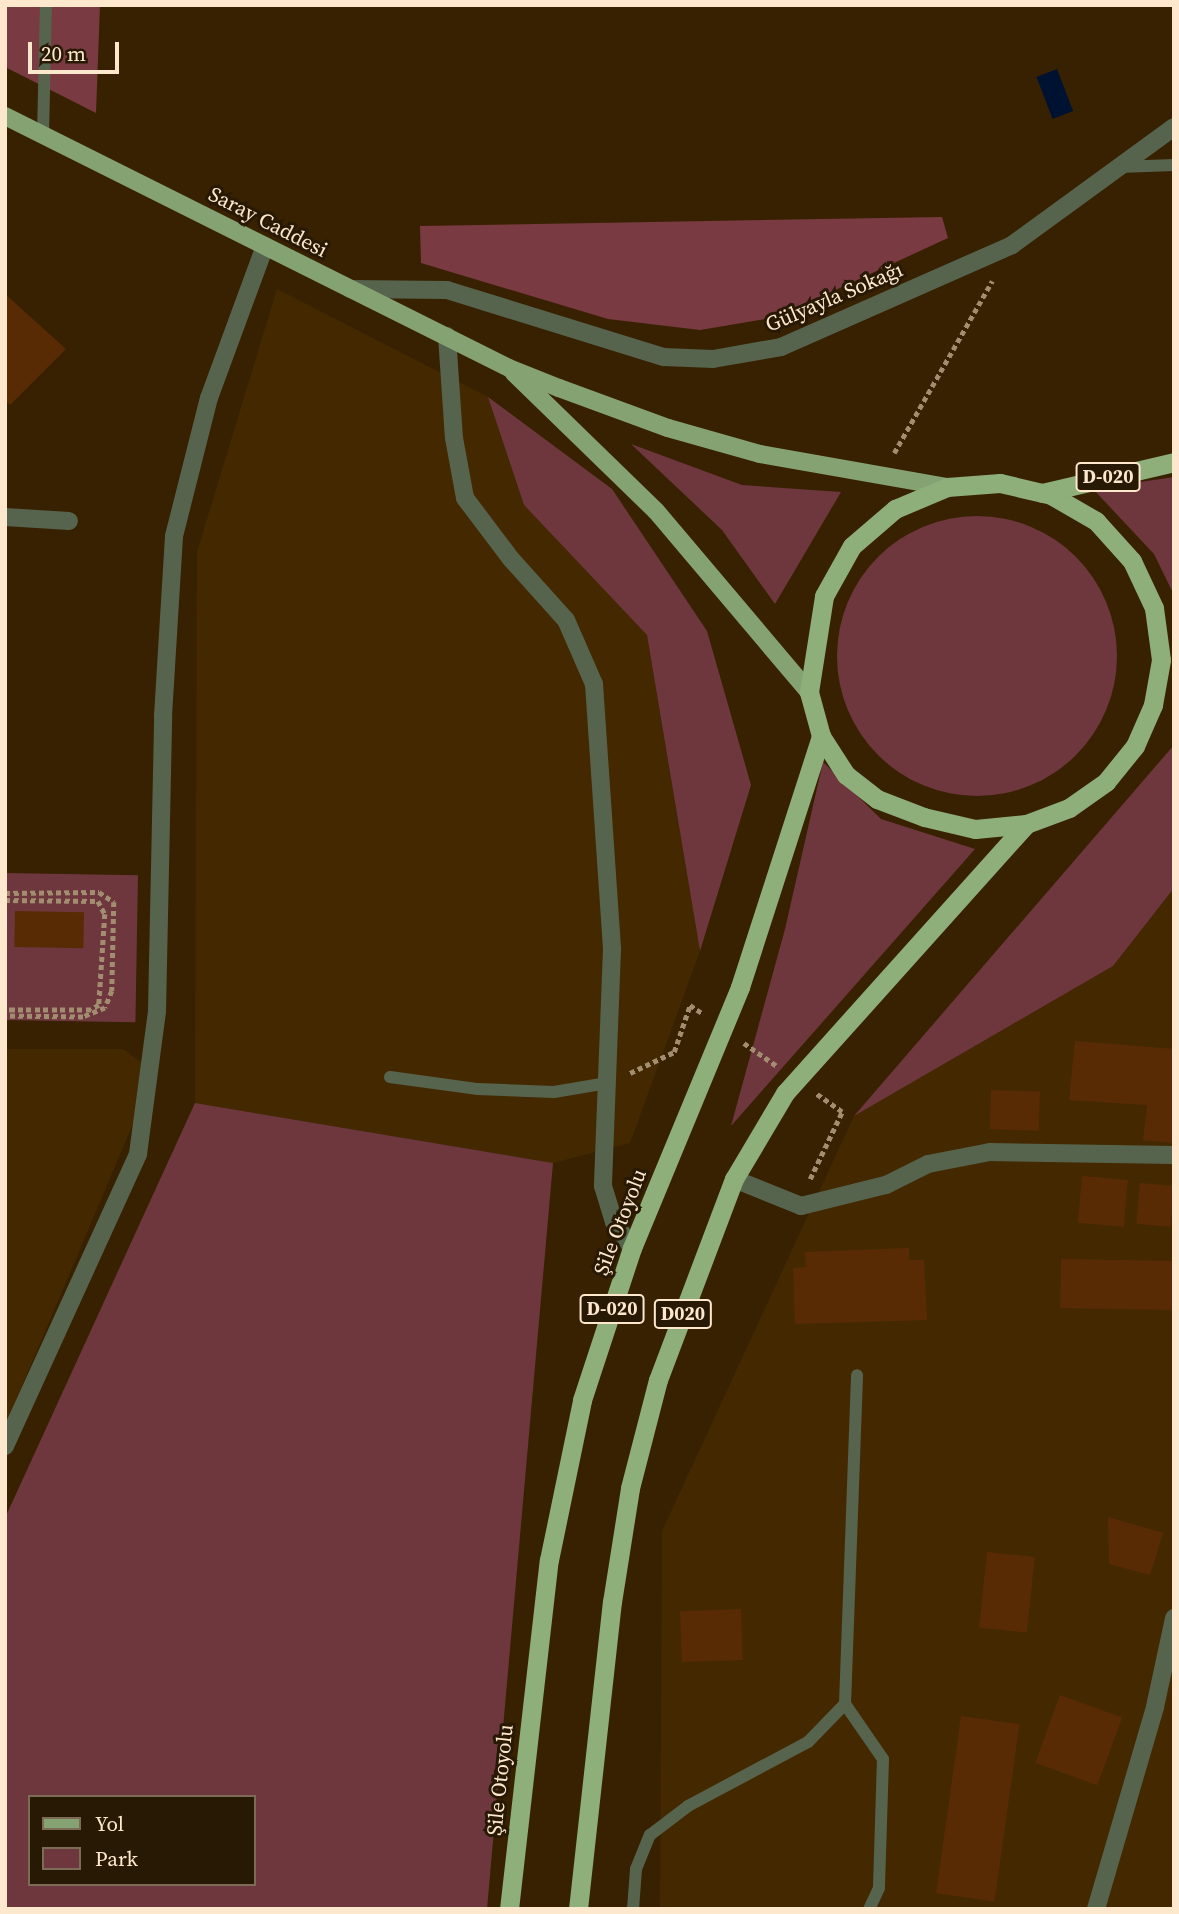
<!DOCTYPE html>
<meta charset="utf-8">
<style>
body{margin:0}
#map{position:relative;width:1179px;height:1914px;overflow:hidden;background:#382100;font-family:"Source Serif 4",serif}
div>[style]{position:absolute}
.built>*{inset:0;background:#442900}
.green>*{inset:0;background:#6e373e;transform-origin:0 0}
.round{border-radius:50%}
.forest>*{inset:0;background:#793a42}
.water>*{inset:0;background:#001231;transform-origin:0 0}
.building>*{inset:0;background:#592b05;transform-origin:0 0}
.path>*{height:4.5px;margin-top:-2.25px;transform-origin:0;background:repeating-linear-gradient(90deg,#a38d70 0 5px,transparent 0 8.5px)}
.service>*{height:12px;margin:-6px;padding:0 6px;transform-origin:6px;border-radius:6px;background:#56644d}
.minor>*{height:18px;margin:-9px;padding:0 9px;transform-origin:9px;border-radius:9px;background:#56644d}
.primary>*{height:18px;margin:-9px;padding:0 9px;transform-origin:9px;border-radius:9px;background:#85a272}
.trunk>*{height:19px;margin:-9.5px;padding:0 9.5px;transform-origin:9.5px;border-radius:9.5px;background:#8eae7a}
span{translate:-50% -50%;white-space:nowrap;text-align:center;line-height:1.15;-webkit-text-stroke:6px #281905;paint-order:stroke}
.shield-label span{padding:2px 5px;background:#281905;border:2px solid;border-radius:5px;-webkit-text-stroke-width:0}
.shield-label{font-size:19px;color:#fde8ce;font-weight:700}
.street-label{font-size:21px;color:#fde8ce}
.frame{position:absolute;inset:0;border:7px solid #fde8ce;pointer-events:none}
.legend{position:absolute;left:28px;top:1795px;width:228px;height:91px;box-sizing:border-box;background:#281905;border:2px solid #7d6c55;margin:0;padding:9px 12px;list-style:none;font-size:21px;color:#fde8ce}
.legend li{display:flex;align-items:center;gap:14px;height:35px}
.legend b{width:35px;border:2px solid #7d6c55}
.scale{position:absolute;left:28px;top:42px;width:91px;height:32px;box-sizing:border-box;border:4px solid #fde8ce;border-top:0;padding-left:9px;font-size:21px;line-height:24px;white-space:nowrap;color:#fde8ce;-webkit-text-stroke:5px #281905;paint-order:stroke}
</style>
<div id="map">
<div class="built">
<i style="clip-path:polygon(277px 289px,488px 397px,524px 505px,647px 635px,700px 951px,630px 1143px,553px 1163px,195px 1103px,197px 552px)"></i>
<i style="clip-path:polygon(1174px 888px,1174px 1909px,660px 1909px,662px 1531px,854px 1116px,1113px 966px)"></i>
<i style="clip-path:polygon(5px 1049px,123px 1049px,145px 1065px,138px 1112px,5px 1426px)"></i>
</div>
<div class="green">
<i style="clip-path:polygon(488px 397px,612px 489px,707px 631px,751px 785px,700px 951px,647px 635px,524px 505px)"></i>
<i style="clip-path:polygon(631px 444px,742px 485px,841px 492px,775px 604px,722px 530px)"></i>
<i style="clip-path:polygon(1174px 477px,1174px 595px,1154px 554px,1093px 489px)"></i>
<i class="round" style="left:837px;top:516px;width:280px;height:280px"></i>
<i style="clip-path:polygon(1174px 745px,1174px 888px,1113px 966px,854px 1116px)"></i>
<i style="clip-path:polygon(823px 762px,881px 819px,975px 849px,731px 1126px,785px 929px)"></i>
<i style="left:5px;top:873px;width:133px;height:147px;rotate:1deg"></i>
<i style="clip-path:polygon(evenodd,195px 1103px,553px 1163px,487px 1909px,5px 1909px,5px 1518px,195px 1103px,30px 1797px,254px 1797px,254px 1884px,30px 1884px,30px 1797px)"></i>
</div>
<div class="forest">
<i style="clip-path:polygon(5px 5px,100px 5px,96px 113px,5px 67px)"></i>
<i style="clip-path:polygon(942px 217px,948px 238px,777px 317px,700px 330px,608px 319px,421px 263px,420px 226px)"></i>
</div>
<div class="water">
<i style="left:1057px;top:69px;width:45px;height:22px;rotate:69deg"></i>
</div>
<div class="building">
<i style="clip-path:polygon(5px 294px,66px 349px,10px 405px,5px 400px)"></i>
<i style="left:15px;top:911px;width:69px;height:36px;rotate:1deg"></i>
<i style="clip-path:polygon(1075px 1041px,1174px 1049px,1174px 1143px,1143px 1140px,1147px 1105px,1069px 1100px)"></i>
<i style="left:991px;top:1090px;width:49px;height:39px;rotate:2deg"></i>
<i style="left:1082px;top:1176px;width:46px;height:47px;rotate:5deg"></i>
<i style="left:1140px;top:1183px;width:34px;height:41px;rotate:5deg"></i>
<i style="clip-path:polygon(909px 1248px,909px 1260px,924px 1260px,927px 1320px,795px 1324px,793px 1268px,806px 1267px,805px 1252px)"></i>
<i style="left:1061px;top:1259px;width:113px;height:49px;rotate:1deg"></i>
<i style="clip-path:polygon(1108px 1517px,1163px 1533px,1150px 1575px,1109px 1564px)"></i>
<i style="left:987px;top:1552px;width:48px;height:76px;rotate:6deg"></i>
<i style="left:741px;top:1609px;width:51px;height:61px;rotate:88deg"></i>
<i style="left:1060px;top:1695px;width:66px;height:72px;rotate:20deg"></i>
<i style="left:961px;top:1716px;width:59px;height:179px;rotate:8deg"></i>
</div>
<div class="path">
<i style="left:894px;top:453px;width:198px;rotate:-60.3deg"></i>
<i style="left:5px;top:893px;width:94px;rotate:-0.6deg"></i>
<i style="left:99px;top:892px;width:18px;rotate:34deg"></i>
<i style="left:114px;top:902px;width:89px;rotate:91.3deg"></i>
<i style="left:112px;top:991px;width:18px;rotate:112deg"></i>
<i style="left:105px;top:1008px;width:24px;rotate:158deg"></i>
<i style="left:83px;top:1017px;width:78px;rotate:-179.3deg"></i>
<i style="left:5px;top:900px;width:93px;rotate:0.6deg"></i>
<i style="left:98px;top:901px;width:15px;rotate:62deg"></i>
<i style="left:105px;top:914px;width:91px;rotate:93.8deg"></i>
<i style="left:99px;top:1005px;width:9px;rotate:148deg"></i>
<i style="left:91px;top:1010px;width:86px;rotate:180deg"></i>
<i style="left:744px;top:1043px;width:40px;rotate:34.9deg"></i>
<i style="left:630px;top:1073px;width:49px;rotate:-25.5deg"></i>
<i style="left:674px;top:1052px;width:50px;rotate:-71.2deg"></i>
<i style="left:690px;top:1005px;width:14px;rotate:34deg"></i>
<i style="left:810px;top:1179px;width:74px;rotate:-64.5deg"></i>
<i style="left:842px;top:1112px;width:33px;rotate:-145deg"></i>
</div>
<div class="service">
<i style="left:43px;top:135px;width:130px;rotate:-88.7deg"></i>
<i style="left:1119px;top:167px;width:55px;rotate:-2.1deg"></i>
<i style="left:390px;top:1077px;width:89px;rotate:7.8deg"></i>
<i style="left:478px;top:1089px;width:76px;rotate:2.3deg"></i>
<i style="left:554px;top:1092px;width:54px;rotate:-9.6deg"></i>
<i style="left:845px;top:1704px;width:67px;rotate:55.4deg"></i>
<i style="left:883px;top:1759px;width:129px;rotate:91.8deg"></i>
<i style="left:879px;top:1888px;width:23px;rotate:115deg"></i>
<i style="left:633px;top:1909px;width:40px;rotate:-85.7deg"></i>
<i style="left:636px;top:1869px;width:37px;rotate:-68deg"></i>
<i style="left:650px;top:1835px;width:48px;rotate:-37.3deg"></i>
<i style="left:688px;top:1806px;width:136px;rotate:-28.1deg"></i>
<i style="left:808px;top:1742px;width:53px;rotate:-45.8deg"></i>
<i style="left:845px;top:1704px;width:329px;rotate:-87.9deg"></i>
</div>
<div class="minor">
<i style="left:350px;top:289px;width:97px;rotate:0.6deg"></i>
<i style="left:447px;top:290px;width:227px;rotate:17.2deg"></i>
<i style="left:664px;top:357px;width:49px;rotate:2.3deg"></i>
<i style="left:713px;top:359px;width:69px;rotate:-10deg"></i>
<i style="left:781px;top:347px;width:253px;rotate:-23.8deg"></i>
<i style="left:1012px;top:245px;width:200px;rotate:-36.1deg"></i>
<i style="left:447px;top:336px;width:102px;rotate:86.1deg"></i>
<i style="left:454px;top:438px;width:61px;rotate:79.6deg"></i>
<i style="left:465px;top:498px;width:76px;rotate:53deg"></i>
<i style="left:511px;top:559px;width:82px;rotate:48deg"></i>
<i style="left:566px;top:620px;width:70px;rotate:66.4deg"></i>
<i style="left:594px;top:684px;width:266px;rotate:86.1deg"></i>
<i style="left:612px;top:949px;width:237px;rotate:92.2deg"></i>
<i style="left:603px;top:1186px;width:38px;rotate:73deg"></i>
<i style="left:614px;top:1222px;width:32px;rotate:55deg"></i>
<i style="left:5px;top:517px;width:64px;rotate:3.6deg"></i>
<i style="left:734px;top:1179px;width:72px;rotate:21.9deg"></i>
<i style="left:801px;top:1206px;width:88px;rotate:-13.9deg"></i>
<i style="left:886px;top:1185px;width:47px;rotate:-26.6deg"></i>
<i style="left:928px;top:1164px;width:63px;rotate:-11deg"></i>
<i style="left:990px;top:1152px;width:184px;rotate:0.9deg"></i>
<i style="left:5px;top:1446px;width:321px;rotate:-65.5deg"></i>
<i style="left:138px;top:1154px;width:144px;rotate:-82.4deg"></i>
<i style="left:157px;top:1011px;width:295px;rotate:-88.8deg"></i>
<i style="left:163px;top:716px;width:180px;rotate:-86.5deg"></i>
<i style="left:174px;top:536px;width:142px;rotate:-75.8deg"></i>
<i style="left:209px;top:398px;width:162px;rotate:-69.8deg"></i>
<i style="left:1096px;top:1909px;width:210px;rotate:-73.7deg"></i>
<i style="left:1155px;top:1707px;width:91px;rotate:-77.9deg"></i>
</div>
<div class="primary">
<i style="left:5px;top:116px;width:563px;rotate:26.57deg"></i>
<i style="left:509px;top:368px;width:54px;rotate:21.8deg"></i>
<i style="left:559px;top:388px;width:116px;rotate:20.2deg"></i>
<i style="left:668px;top:428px;width:96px;rotate:15.8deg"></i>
<i style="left:760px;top:454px;width:190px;rotate:10deg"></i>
<i style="left:514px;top:373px;width:198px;rotate:44.2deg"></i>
<i style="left:656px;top:511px;width:237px;rotate:49.8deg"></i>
</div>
<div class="trunk">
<i style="left:1000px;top:483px;width:52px;rotate:13.2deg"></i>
<i style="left:1051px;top:495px;width:52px;rotate:30deg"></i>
<i style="left:1096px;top:521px;width:54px;rotate:48deg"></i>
<i style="left:1132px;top:561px;width:52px;rotate:64.9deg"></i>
<i style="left:1154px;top:608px;width:52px;rotate:82.3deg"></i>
<i style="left:1161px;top:660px;width:46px;rotate:100.1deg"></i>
<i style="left:1153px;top:705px;width:45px;rotate:113.7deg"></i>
<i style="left:1135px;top:746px;width:46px;rotate:128.9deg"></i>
<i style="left:1106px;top:782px;width:45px;rotate:144.9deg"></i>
<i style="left:1069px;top:808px;width:46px;rotate:159.6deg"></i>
<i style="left:1026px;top:824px;width:51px;rotate:174.4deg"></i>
<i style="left:975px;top:829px;width:52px;rotate:-166.8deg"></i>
<i style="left:924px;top:817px;width:50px;rotate:-159deg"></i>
<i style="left:877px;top:799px;width:39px;rotate:-142deg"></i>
<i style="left:846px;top:775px;width:46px;rotate:-122.7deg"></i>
<i style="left:821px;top:736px;width:46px;rotate:-105.3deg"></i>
<i style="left:809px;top:692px;width:97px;rotate:-81.1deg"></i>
<i style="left:824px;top:596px;width:57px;rotate:-60.8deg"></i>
<i style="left:852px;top:546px;width:57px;rotate:-40.7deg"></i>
<i style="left:895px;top:509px;width:56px;rotate:-22.9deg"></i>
<i style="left:947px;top:487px;width:53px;rotate:-4.3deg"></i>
<i style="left:1042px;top:493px;width:136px;rotate:-13.2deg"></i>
<i style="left:509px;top:1909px;width:351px;rotate:-83.5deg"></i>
<i style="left:549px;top:1560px;width:163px;rotate:-78.3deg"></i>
<i style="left:582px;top:1400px;width:160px;rotate:-71.8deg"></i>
<i style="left:632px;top:1248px;width:282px;rotate:-67.5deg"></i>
<i style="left:740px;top:987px;width:264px;rotate:-72.1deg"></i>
<i style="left:578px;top:1909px;width:309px;rotate:-83.7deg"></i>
<i style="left:612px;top:1602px;width:115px;rotate:-81deg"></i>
<i style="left:630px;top:1488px;width:112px;rotate:-75.5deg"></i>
<i style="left:658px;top:1380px;width:215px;rotate:-69.3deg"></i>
<i style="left:734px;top:1179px;width:100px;rotate:-59.3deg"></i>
<i style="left:785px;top:1093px;width:361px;rotate:-48.1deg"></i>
</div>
<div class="shield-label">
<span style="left:1108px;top:477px">D-020</span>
<span style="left:612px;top:1309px">D-020</span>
<span style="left:683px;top:1314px">D020</span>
</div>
<div class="street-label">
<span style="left:268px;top:222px;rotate:27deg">Saray Caddesi</span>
<span style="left:834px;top:297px;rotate:-23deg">Gülyayla Sokağı</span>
<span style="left:620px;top:1222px;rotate:-69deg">Şile Otoyolu</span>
<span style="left:500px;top:1780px;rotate:-84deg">Şile Otoyolu</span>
</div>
<div class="frame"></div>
<ul class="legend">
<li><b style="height:9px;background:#85a272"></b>Yol</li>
<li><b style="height:19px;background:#6e373e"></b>Park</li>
</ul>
<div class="scale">20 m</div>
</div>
